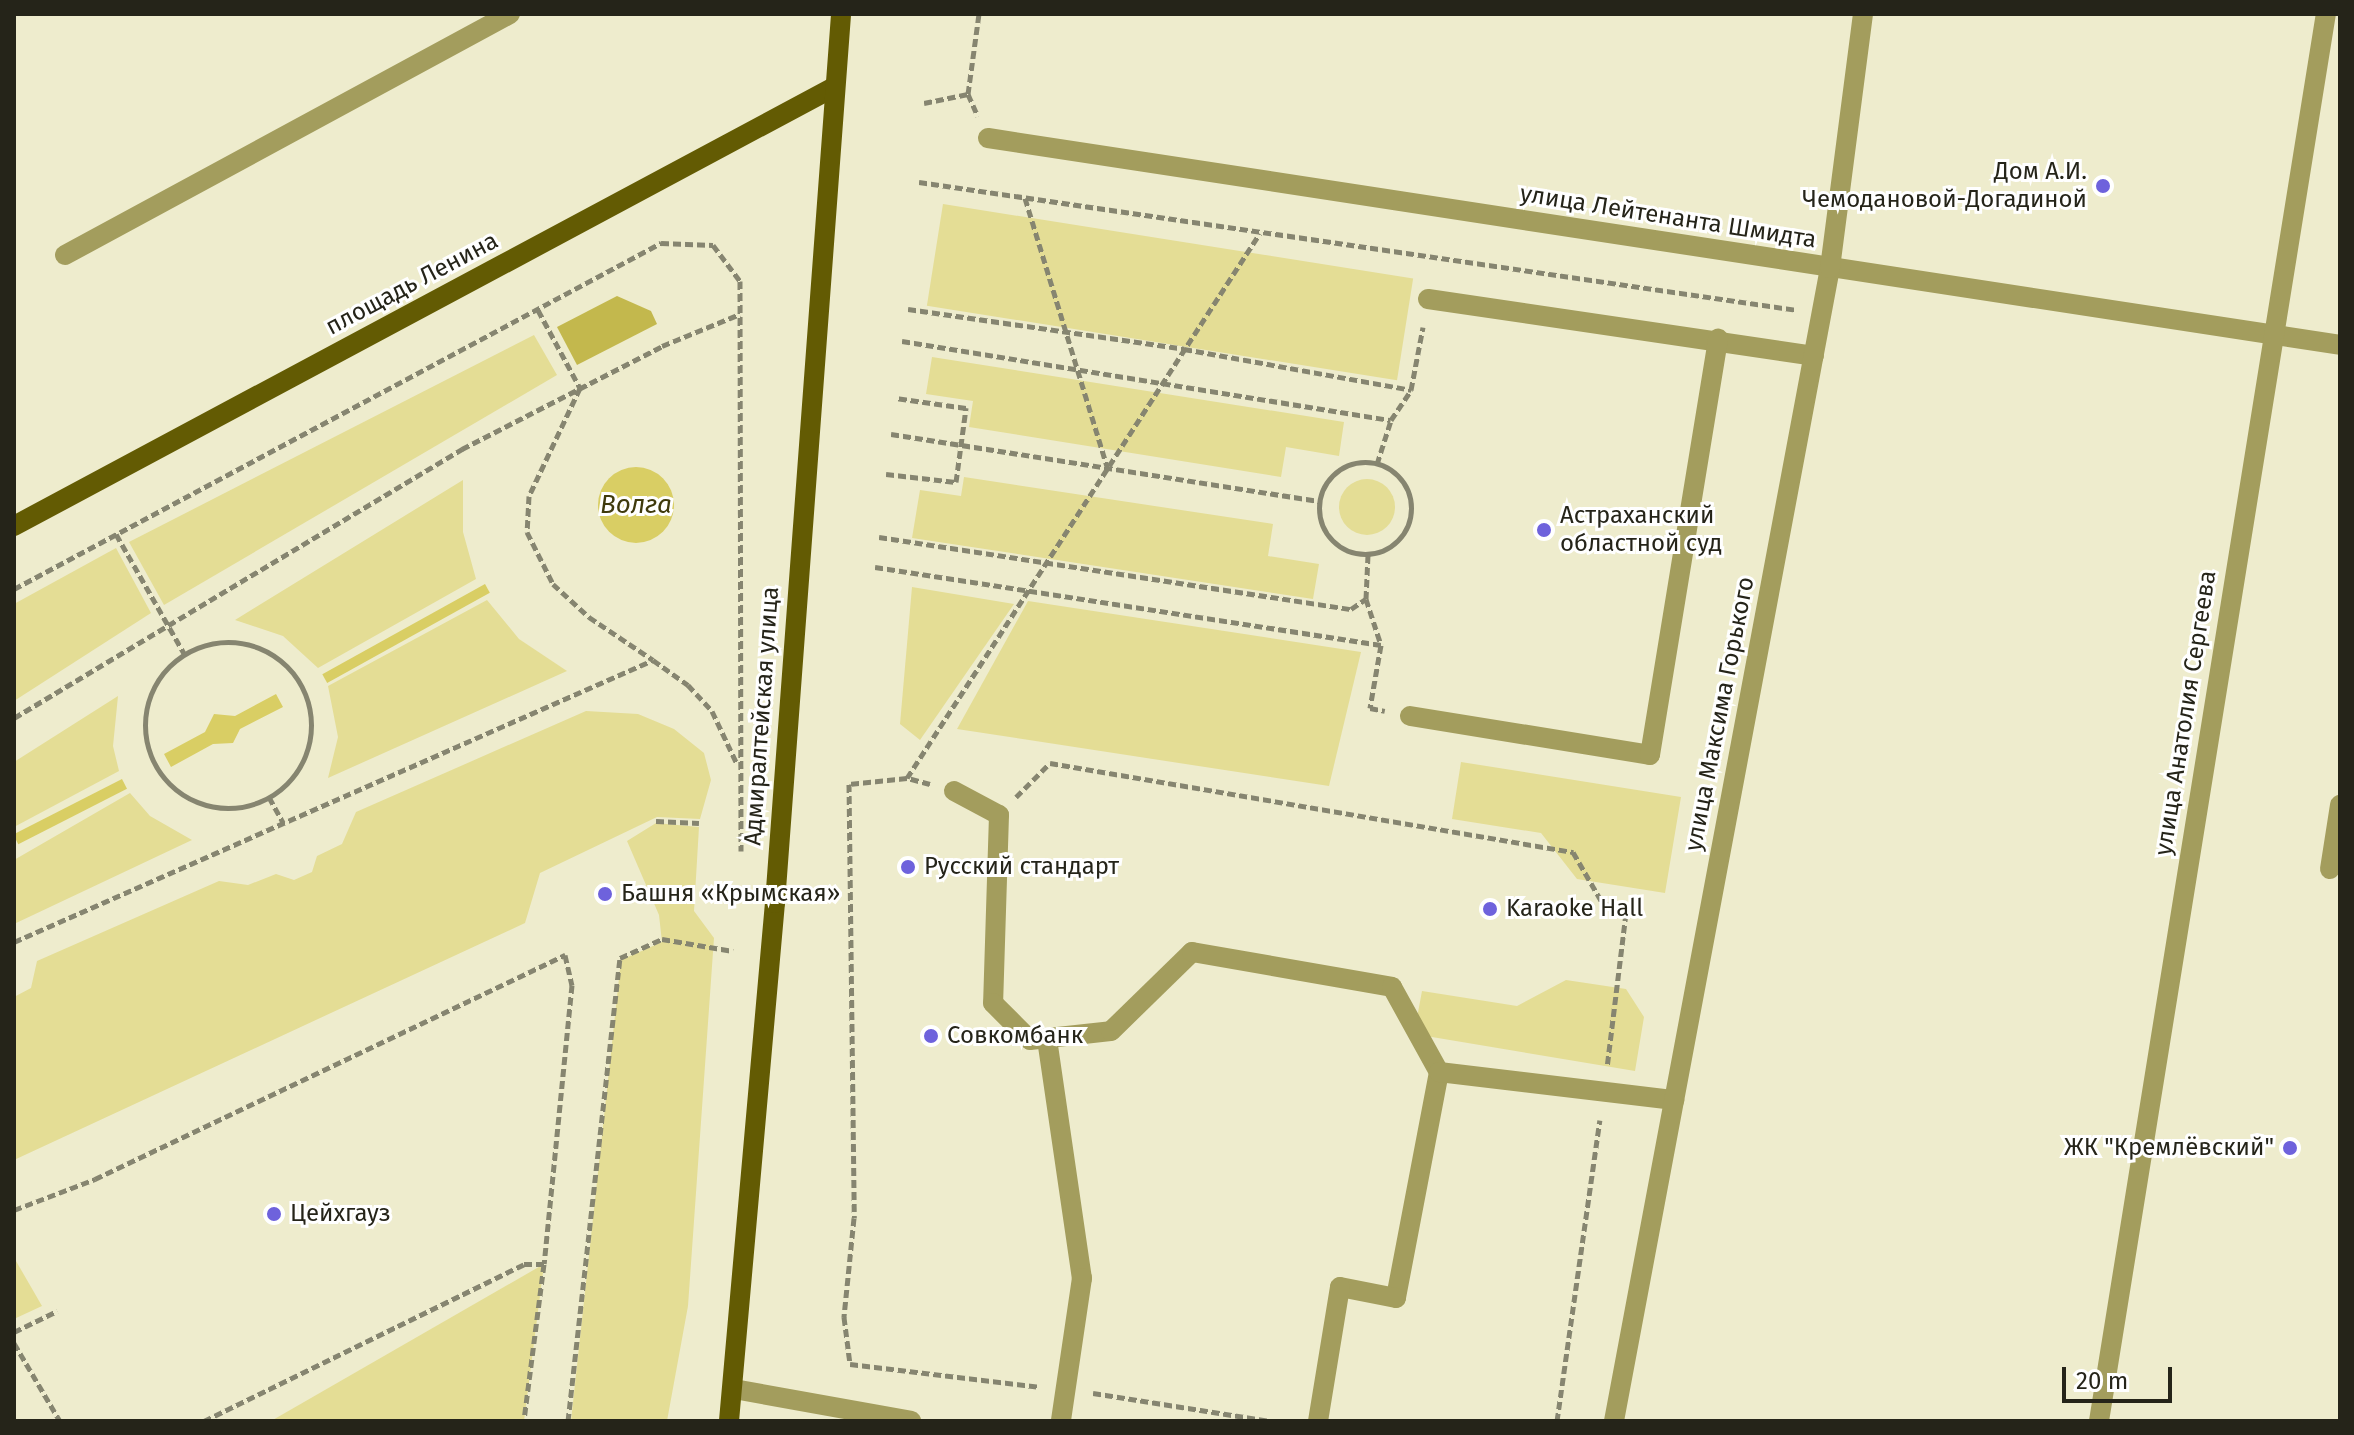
<!DOCTYPE html>
<meta charset="utf-8">
<style>
body{margin:0}
#map{position:relative;width:2354px;height:1435px;overflow:hidden;background:#eeeccd;font-family:"Fira Sans",sans-serif}
div>[style]{position:absolute}
.green>*{inset:0;background:#e4dd95;transform-origin:0 0}
.round{border-radius:50%}
.forest>*{inset:0;background:#c3b84d}
.water>*{inset:0;background:#d9ce64;transform-origin:0 0}
.path>*{height:5px;margin-top:-2.5px;transform-origin:0;background:repeating-linear-gradient(90deg,#868570 0 8px,transparent 0 12px)}
.path>.ring{margin:-2.5px;padding:0;box-sizing:content-box;background:none;border:5px solid #868570;border-radius:50%}
.minor>*{height:20px;margin:-10px;padding:0 10px;transform-origin:10px;border-radius:10px;background:#a39d5d}
.major>*{height:20px;margin:-10px;padding:0 10px;transform-origin:10px;border-radius:10px;background:#635b03}
.dots>*{width:22px;height:22px;translate:-50% -50%;box-sizing:border-box;border:4px solid #fff;border-radius:50%}
span{translate:-50% -50%;white-space:nowrap;text-align:center;line-height:1.15;-webkit-text-stroke:6px #fff;paint-order:stroke}
.poi-label{font-size:24px;color:#252419}
.right{translate:-100% -50%;text-align:right}
.left{translate:0 -50%;text-align:left}
.street-label{font-size:24px;color:#252419}
.water-label{font-size:26px;color:#3f3a0c;font-style:italic}
.frame{position:absolute;inset:0;border:16px solid #252419;pointer-events:none}
.scale{position:absolute;left:2062px;top:1367px;width:110px;height:36px;box-sizing:border-box;border:4px solid #252419;border-top:0;padding-left:10px;font-size:24px;line-height:28px;white-space:nowrap;color:#252419;-webkit-text-stroke:6px #fff;paint-order:stroke}
</style>
<div id="map">
<div class="green">
<i style="left:943px;top:204px;width:476px;height:103px;rotate:9deg"></i>
<i style="clip-path:polygon(534px 335px,557px 375px,164px 605px,129px 542px)"></i>
<i style="clip-path:polygon(932px 357px,1344px 422px,1339px 456px,1286px 447px,1281px 477px,969px 427px,973px 401px,926px 394px)"></i>
<i style="clip-path:polygon(964px 477px,1273px 524px,1268px 556px,1319px 564px,1313px 599px,912px 538px,920px 490px,961px 496px)"></i>
<i class="round" style="left:1339px;top:479px;width:56px;height:56px"></i>
<i style="clip-path:polygon(463px 480px,463px 532px,476px 579px,318px 668px,283px 636px,235px 620px)"></i>
<i style="clip-path:polygon(116px 548px,151px 613px,14px 701px,14px 604px)"></i>
<i style="clip-path:polygon(912px 587px,1014px 604px,920px 740px,900px 724px)"></i>
<i style="clip-path:polygon(487px 600px,519px 639px,567px 671px,328px 778px,338px 737px,328px 686px)"></i>
<i style="clip-path:polygon(1028px 601px,1361px 652px,1329px 786px,957px 729px)"></i>
<i style="clip-path:polygon(118px 696px,113px 746px,119px 771px,14px 827px,14px 762px)"></i>
<i style="clip-path:polygon(586px 711px,638px 714px,674px 729px,704px 753px,711px 780px,700px 819px,657px 817px,540px 873px,525px 923px,14px 1160px,14px 997px,31px 988px,37px 961px,219px 881px,248px 885px,276px 874px,294px 880px,312px 872px,317px 856px,342px 844px,356px 812px)"></i>
<i style="clip-path:polygon(1461px 762px,1681px 797px,1665px 893px,1577px 879px,1541px 833px,1452px 819px)"></i>
<i style="clip-path:polygon(130px 793px,150px 816px,192px 840px,14px 924px,14px 860px)"></i>
<i style="clip-path:polygon(656px 823px,699px 827px,694px 911px,714px 938px,688px 1306px,667px 1421px,571px 1421px,621px 960px,662px 942px,659px 915px,627px 841px)"></i>
<i style="clip-path:polygon(1566px 980px,1626px 989px,1644px 1017px,1635px 1071px,1414px 1034px,1422px 991px,1517px 1006px)"></i>
<i style="clip-path:polygon(16px 1261px,42px 1306px,14px 1319px,14px 1262px)"></i>
<i style="clip-path:polygon(544px 1264px,524px 1421px,271px 1421px)"></i>
</div>
<div class="forest">
<i style="clip-path:polygon(617px 296px,651px 311px,657px 324px,577px 365px,557px 327px)"></i>
</div>
<div class="water">
<i class="round" style="left:598px;top:467px;width:76px;height:76px"></i>
<i style="left:485px;top:584px;width:10px;height:186px;rotate:61deg"></i>
<i style="clip-path:polygon(276px 694px,283px 707px,240px 729px,233px 743px,213px 744px,171px 767px,164px 754px,205px 732px,214px 714px,235px 716px)"></i>
<i style="left:122px;top:779px;width:11px;height:122px;rotate:63deg"></i>
</div>
<div class="path">
<i style="left:968px;top:94px;width:24px;rotate:66deg"></i>
<i style="left:924px;top:103px;width:45px;rotate:-11.6deg"></i>
<i style="left:968px;top:94px;width:81px;rotate:-82.2deg"></i>
<i style="left:919px;top:182px;width:887px;rotate:8.29deg"></i>
<i style="left:1025px;top:198px;width:281px;rotate:73deg"></i>
<i style="left:908px;top:309px;width:279px;rotate:8.2deg"></i>
<i style="left:1184px;top:349px;width:231px;rotate:10.2deg"></i>
<i style="left:538px;top:310px;width:89px;rotate:61.7deg"></i>
<i style="left:580px;top:388px;width:119px;rotate:115.3deg"></i>
<i style="left:529px;top:496px;width:36px;rotate:93deg"></i>
<i style="left:527px;top:532px;width:58px;rotate:63.4deg"></i>
<i style="left:553px;top:584px;width:49px;rotate:42.5deg"></i>
<i style="left:589px;top:617px;width:77px;rotate:33.9deg"></i>
<i style="left:902px;top:341px;width:495px;rotate:9.2deg"></i>
<i style="left:891px;top:434px;width:433px;rotate:8.9deg"></i>
<i class="ring" style="left:1319px;top:462px;width:87px;height:87px"></i>
<i style="left:1377px;top:464px;width:46px;rotate:-72.3deg"></i>
<i style="left:1391px;top:420px;width:36px;rotate:-56deg"></i>
<i style="left:1411px;top:390px;width:64px;rotate:-79.2deg"></i>
<i style="left:886px;top:474px;width:70px;rotate:6.5deg"></i>
<i style="left:956px;top:482px;width:75px;rotate:-82.3deg"></i>
<i style="left:966px;top:408px;width:71px;rotate:-171.9deg"></i>
<i style="left:116px;top:534px;width:137px;rotate:60.3deg"></i>
<i style="left:879px;top:537px;width:477px;rotate:8.7deg"></i>
<i style="left:1351px;top:609px;width:18px;rotate:-34deg"></i>
<i style="left:1368px;top:555px;width:44px;rotate:92.6deg"></i>
<i style="left:1366px;top:599px;width:48px;rotate:71.9deg"></i>
<i style="left:1381px;top:645px;width:64px;rotate:99.9deg"></i>
<i style="left:1370px;top:708px;width:15px;rotate:11deg"></i>
<i style="left:875px;top:567px;width:512px;rotate:8.76deg"></i>
<i style="left:14px;top:589px;width:734px;rotate:-28.14deg"></i>
<i style="left:661px;top:243px;width:52px;rotate:2.2deg"></i>
<i style="left:713px;top:245px;width:45px;rotate:53.1deg"></i>
<i style="left:740px;top:281px;width:570px;rotate:89.9deg"></i>
<i class="ring" style="left:145px;top:642px;width:161px;height:161px"></i>
<i style="left:14px;top:718px;width:523px;rotate:-30.98deg"></i>
<i style="left:462px;top:449px;width:225px;rotate:-27.2deg"></i>
<i style="left:662px;top:346px;width:84px;rotate:-22.3deg"></i>
<i style="left:907px;top:778px;width:649px;rotate:-57.07deg"></i>
<i style="left:930px;top:784px;width:24px;rotate:-165deg"></i>
<i style="left:907px;top:778px;width:58px;rotate:174.1deg"></i>
<i style="left:849px;top:784px;width:434px;rotate:89.3deg"></i>
<i style="left:854px;top:1218px;width:100px;rotate:95.8deg"></i>
<i style="left:844px;top:1317px;width:47px;rotate:82.7deg"></i>
<i style="left:850px;top:1364px;width:190px;rotate:6.9deg"></i>
<i style="left:269px;top:797px;width:29px;rotate:61deg"></i>
<i style="left:1016px;top:797px;width:48px;rotate:-45deg"></i>
<i style="left:1050px;top:763px;width:531px;rotate:9.66deg"></i>
<i style="left:1573px;top:852px;width:58px;rotate:59.9deg"></i>
<i style="left:1602px;top:902px;width:26px;rotate:25deg"></i>
<i style="left:1626px;top:913px;width:155px;rotate:97deg"></i>
<i style="left:656px;top:821px;width:43px;rotate:2.7deg"></i>
<i style="left:14px;top:942px;width:698px;rotate:-23.81deg"></i>
<i style="left:653px;top:660px;width:43px;rotate:35.5deg"></i>
<i style="left:688px;top:685px;width:35px;rotate:47deg"></i>
<i style="left:712px;top:711px;width:59px;rotate:64.7deg"></i>
<i style="left:14px;top:1210px;width:87px;rotate:-20.9deg"></i>
<i style="left:95px;top:1179px;width:521px;rotate:-25.48deg"></i>
<i style="left:565px;top:955px;width:31px;rotate:77deg"></i>
<i style="left:572px;top:985px;width:280px;rotate:95.7deg"></i>
<i style="left:14px;top:1332px;width:48px;rotate:-26deg"></i>
<i style="left:14px;top:1343px;width:91px;rotate:59.5deg"></i>
<i style="left:1093px;top:1393px;width:179px;rotate:9deg"></i>
<i style="left:204px;top:1421px;width:356px;rotate:-26.1deg"></i>
<i style="left:524px;top:1264px;width:20px"></i>
<i style="left:544px;top:1264px;width:158px;rotate:97.3deg"></i>
<i style="left:568px;top:1421px;width:466px;rotate:-83.6deg"></i>
<i style="left:620px;top:958px;width:46px;rotate:-24.3deg"></i>
<i style="left:662px;top:939px;width:72px;rotate:9.6deg"></i>
<i style="left:1557px;top:1421px;width:304px;rotate:-81.9deg"></i>
</div>
<div class="minor">
<i style="left:988px;top:138px;width:1368px;rotate:8.7deg"></i>
<i style="left:65px;top:255px;width:506px;rotate:-28.44deg"></i>
<i style="left:1428px;top:299px;width:390px;rotate:8.4deg"></i>
<i style="left:1410px;top:716px;width:243px;rotate:9.2deg"></i>
<i style="left:1650px;top:755px;width:422px;rotate:-80.7deg"></i>
<i style="left:954px;top:791px;width:51px;rotate:28.1deg"></i>
<i style="left:999px;top:815px;width:188px;rotate:91.8deg"></i>
<i style="left:993px;top:1003px;width:52px;rotate:45deg"></i>
<i style="left:1030px;top:1040px;width:81px;rotate:-6.3deg"></i>
<i style="left:1111px;top:1031px;width:113px;rotate:-44.3deg"></i>
<i style="left:1192px;top:952px;width:203px;rotate:9.9deg"></i>
<i style="left:1392px;top:987px;width:97px;rotate:61.1deg"></i>
<i style="left:1439px;top:1072px;width:230px;rotate:100.8deg"></i>
<i style="left:1396px;top:1298px;width:57px;rotate:-168.9deg"></i>
<i style="left:1340px;top:1287px;width:136px;rotate:99.3deg"></i>
<i style="left:2330px;top:869px;width:65px;rotate:-81.1deg"></i>
<i style="left:1047px;top:1039px;width:242px;rotate:81.7deg"></i>
<i style="left:1082px;top:1278px;width:145px;rotate:98.4deg"></i>
<i style="left:1439px;top:1072px;width:237px;rotate:6.8deg"></i>
<i style="left:734px;top:1389px;width:180px;rotate:10.2deg"></i>
<i style="left:1614px;top:1421px;width:1173px;rotate:-79.39deg"></i>
<i style="left:1830px;top:268px;width:256px;rotate:-82.6deg"></i>
<i style="left:2099px;top:1421px;width:1425px;rotate:-80.84deg"></i>
</div>
<div class="major">
<i style="left:14px;top:526px;width:930px;rotate:-28.16deg"></i>
<i style="left:729px;top:1421px;width:520px;rotate:-84.93deg"></i>
<i style="left:775px;top:903px;width:891px;rotate:-85.75deg"></i>
</div>
<div class="dots">
<i style="left:2103px;top:186px;background:#6e62dc"></i>
<i style="left:1544px;top:530px;background:#6e62dc"></i>
<i style="left:908px;top:867px;background:#6e62dc"></i>
<i style="left:605px;top:894px;background:#6e62dc"></i>
<i style="left:1490px;top:909px;background:#6e62dc"></i>
<i style="left:931px;top:1036px;background:#6e62dc"></i>
<i style="left:2290px;top:1148px;background:#6e62dc"></i>
<i style="left:274px;top:1214px;background:#6e62dc"></i>
</div>
<div class="poi-label">
<span class="right" style="left:2087px;top:186px">Дом А.И.<br>Чемодановой-Догадиной</span>
<span class="left" style="left:1560px;top:530px">Астраханский<br>областной суд</span>
<span class="left" style="left:924px;top:867px">Русский стандарт</span>
<span class="left" style="left:621px;top:894px">Башня «Крымская»</span>
<span class="left" style="left:1506px;top:909px">Karaoke Hall</span>
<span class="left" style="left:947px;top:1036px">Совкомбанк</span>
<span class="right" style="left:2274px;top:1148px">ЖК "Кремлёвский"</span>
<span class="left" style="left:290px;top:1214px">Цейхгауз</span>
</div>
<div class="street-label">
<span style="left:1668px;top:217px;rotate:9deg">улица Лейтенанта Шмидта</span>
<span style="left:412px;top:284px;rotate:-28deg">площадь Ленина</span>
<span style="left:2186px;top:713px;rotate:-81deg">улица Анатолия Сергеева</span>
<span style="left:1720px;top:714px;rotate:-79deg">улица Максима Горького</span>
<span style="left:762px;top:716px;rotate:-86deg">Адмиралтейская улица</span>
</div>
<div class="water-label">
<span style="left:636px;top:505px">Волга</span>
</div>
<div class="frame"></div>
<div class="scale">20 m</div>
</div>
